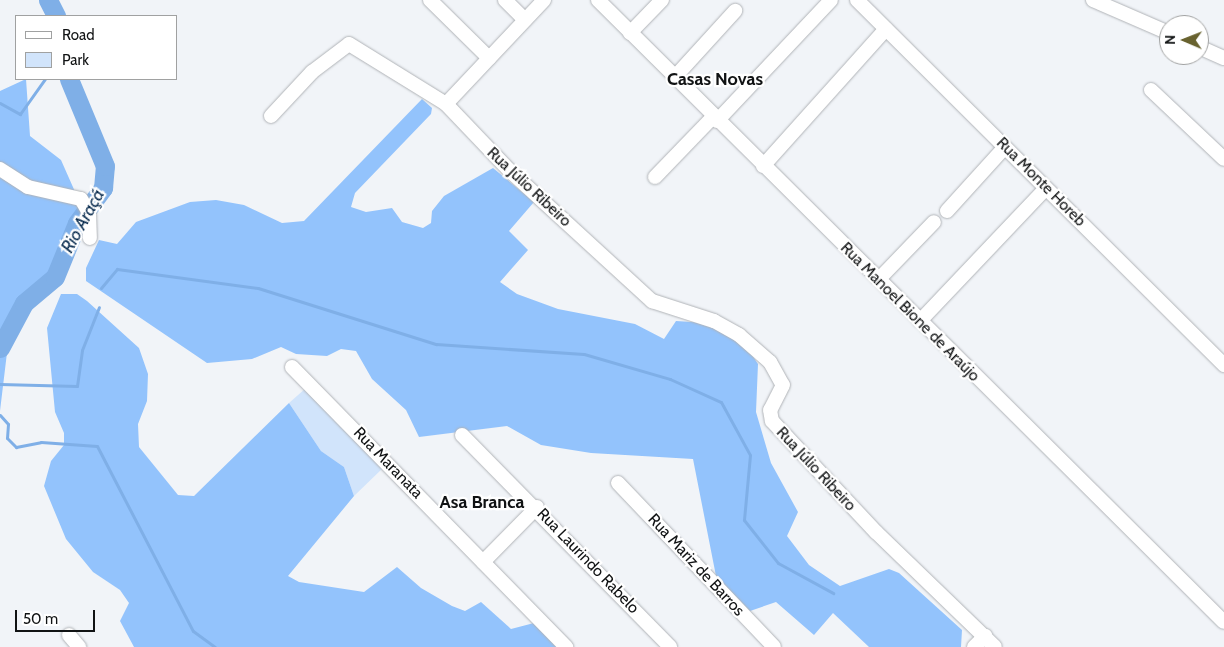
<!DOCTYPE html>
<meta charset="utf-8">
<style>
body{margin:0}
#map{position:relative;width:1224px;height:647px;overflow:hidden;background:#f1f4f8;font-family:Cabin,sans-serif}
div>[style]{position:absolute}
.green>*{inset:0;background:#d1e4fb}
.forest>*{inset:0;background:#93c3fc}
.stream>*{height:3px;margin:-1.5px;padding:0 1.5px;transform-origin:1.5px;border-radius:1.5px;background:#7fafe7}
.river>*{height:19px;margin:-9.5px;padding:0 9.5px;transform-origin:9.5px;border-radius:9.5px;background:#7fafe7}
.roads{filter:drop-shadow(0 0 1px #b0b3b7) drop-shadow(0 0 1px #b0b3b7)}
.minor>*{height:14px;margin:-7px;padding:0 7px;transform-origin:7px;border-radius:7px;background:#fff}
span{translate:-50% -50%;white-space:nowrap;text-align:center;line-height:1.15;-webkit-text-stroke:4.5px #fff;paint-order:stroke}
.street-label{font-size:16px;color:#111314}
.neighbourhood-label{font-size:18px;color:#111314;font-weight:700}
.water-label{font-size:18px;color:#082b4e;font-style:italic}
.legend{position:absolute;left:15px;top:15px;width:162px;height:65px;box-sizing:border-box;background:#fff;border:1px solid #a0a1a1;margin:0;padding:6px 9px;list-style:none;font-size:15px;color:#111314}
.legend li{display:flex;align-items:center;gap:10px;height:25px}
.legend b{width:25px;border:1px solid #a0a1a1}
.north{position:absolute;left:1159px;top:15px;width:50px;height:50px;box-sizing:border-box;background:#fff;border:1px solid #a0a1a1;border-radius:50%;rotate:271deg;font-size:14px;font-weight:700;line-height:20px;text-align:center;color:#111314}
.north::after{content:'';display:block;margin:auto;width:18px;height:22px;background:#68622f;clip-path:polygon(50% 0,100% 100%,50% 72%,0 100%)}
.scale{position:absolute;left:15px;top:610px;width:80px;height:22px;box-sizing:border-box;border:2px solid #111314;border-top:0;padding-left:6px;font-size:15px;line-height:18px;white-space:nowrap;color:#111314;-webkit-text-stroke:4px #fff;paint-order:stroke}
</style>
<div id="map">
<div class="green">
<i style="clip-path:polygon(306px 388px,383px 468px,354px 496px,344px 467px,321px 451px,289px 403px)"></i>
</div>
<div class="forest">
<i style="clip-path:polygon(26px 79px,30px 136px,61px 160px,80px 203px,61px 274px,9px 336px,0 411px,0 91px)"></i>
<i style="clip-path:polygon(422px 99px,432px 108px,431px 114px,355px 193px,351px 207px,366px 212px,392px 208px,402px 222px,423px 228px,431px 223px,432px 211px,444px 196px,493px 168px,534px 202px,509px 231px,528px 250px,500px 282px,517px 294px,558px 309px,635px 324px,664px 339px,676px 321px,707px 323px,728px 334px,748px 349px,758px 364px,756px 412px,771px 463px,798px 512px,787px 536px,809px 565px,840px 586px,889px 569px,899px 573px,962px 630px,961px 647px,869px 647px,833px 613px,814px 635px,776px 602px,750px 611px,716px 576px,693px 459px,591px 453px,541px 445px,507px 426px,419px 437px,406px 410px,372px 379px,356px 351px,341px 349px,327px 356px,296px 354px,281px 347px,252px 359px,207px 363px,86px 281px,86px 268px,99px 240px,117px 244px,136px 222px,190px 202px,216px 200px,244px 205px,282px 223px,304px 221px)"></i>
<i style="clip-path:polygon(61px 294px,77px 294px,87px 301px,139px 348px,148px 374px,147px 401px,138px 424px,139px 447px,178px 495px,194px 496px,289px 403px,321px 451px,344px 467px,354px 496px,288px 576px,299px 582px,364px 592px,397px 567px,421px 588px,452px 606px,465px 611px,481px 602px,511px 629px,534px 623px,559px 647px,134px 647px,120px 621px,129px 603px,120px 590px,93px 572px,66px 539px,44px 486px,51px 461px,64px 445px,64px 433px,55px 412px,47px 328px)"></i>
</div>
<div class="stream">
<i style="left:0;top:103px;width:23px;rotate:29deg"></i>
<i style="left:20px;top:114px;width:43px;rotate:-54.5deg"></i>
<i style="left:101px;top:288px;width:25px;rotate:-50deg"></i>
<i style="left:117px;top:269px;width:142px;rotate:7.7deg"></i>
<i style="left:258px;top:288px;width:187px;rotate:17.5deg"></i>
<i style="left:436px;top:344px;width:148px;rotate:3.9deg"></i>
<i style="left:584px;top:354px;width:90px;rotate:16.2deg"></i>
<i style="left:670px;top:379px;width:56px;rotate:24.3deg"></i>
<i style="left:721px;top:402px;width:60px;rotate:61.3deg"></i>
<i style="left:750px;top:455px;width:65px;rotate:95.3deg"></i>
<i style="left:744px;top:520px;width:55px;rotate:51.7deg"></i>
<i style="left:778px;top:563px;width:63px;rotate:28.6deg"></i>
<i style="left:0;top:384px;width:77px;rotate:1.5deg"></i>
<i style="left:77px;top:386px;width:36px;rotate:-82deg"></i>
<i style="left:82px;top:350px;width:46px;rotate:-68.4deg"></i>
<i style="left:0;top:415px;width:12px;rotate:48deg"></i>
<i style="left:8px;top:424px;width:14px;rotate:94deg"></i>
<i style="left:7px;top:438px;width:13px;rotate:45deg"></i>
<i style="left:16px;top:447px;width:25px;rotate:-11deg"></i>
<i style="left:41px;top:442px;width:56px;rotate:4.1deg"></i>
<i style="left:97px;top:446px;width:208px;rotate:62.6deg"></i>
<i style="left:193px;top:631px;width:27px;rotate:36deg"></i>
</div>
<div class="river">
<i style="left:48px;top:0;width:18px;rotate:63deg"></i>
<i style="left:0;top:348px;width:51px;rotate:-61.9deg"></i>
<i style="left:24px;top:303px;width:40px;rotate:-40deg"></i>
<i style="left:55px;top:277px;width:58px;rotate:-67.8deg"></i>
<i style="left:77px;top:223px;width:44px;rotate:-53.4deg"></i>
<i style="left:103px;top:188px;width:22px;rotate:-85deg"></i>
<i style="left:105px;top:166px;width:94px;rotate:-112.5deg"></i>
</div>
<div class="roads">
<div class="minor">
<i style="left:430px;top:0;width:83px;rotate:44.5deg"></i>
<i style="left:505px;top:0;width:28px;rotate:45deg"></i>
<i style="left:598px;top:0;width:882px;rotate:44.82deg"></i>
<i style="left:857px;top:0;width:518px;rotate:44.84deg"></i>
<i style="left:1093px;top:0;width:83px;rotate:23.5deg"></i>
<i style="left:630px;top:33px;width:46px;rotate:-45.9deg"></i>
<i style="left:1199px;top:47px;width:27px;rotate:24deg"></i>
<i style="left:674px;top:78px;width:91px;rotate:-47.7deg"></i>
<i style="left:1151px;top:90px;width:100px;rotate:43.4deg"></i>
<i style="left:446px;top:104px;width:143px;rotate:-46.7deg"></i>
<i style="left:271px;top:116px;width:60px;rotate:-47deg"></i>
<i style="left:312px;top:72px;width:46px;rotate:-37.1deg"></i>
<i style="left:349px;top:44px;width:114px;rotate:31.7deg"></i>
<i style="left:446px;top:104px;width:93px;rotate:46.3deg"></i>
<i style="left:510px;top:171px;width:193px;rotate:42.5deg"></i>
<i style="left:652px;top:301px;width:65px;rotate:17.9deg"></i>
<i style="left:714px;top:321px;width:29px;rotate:29deg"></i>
<i style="left:739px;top:335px;width:41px;rotate:41.1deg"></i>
<i style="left:770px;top:362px;width:26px;rotate:61deg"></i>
<i style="left:783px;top:385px;width:28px;rotate:117deg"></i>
<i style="left:770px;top:410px;width:11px;rotate:80deg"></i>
<i style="left:772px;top:421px;width:152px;rotate:46.9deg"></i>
<i style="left:876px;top:532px;width:165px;rotate:44deg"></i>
<i style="left:717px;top:121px;width:166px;rotate:-46.7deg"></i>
<i style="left:763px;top:166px;width:184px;rotate:-48.1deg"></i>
<i style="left:0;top:169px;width:33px;rotate:33deg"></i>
<i style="left:28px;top:187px;width:54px;rotate:12.8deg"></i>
<i style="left:81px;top:199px;width:16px;rotate:60deg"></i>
<i style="left:89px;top:213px;width:25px;rotate:88deg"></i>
<i style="left:655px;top:177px;width:83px;rotate:-46deg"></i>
<i style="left:947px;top:211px;width:86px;rotate:-47.8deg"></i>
<i style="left:879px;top:279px;width:79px;rotate:-46deg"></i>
<i style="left:920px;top:321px;width:183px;rotate:-46.5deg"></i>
<i style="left:292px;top:367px;width:392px;rotate:45.6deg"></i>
<i style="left:462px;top:435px;width:297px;rotate:45.5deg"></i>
<i style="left:618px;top:483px;width:226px;rotate:46.4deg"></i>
<i style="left:483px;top:562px;width:77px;rotate:-45.5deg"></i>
<i style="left:69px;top:635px;width:16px;rotate:50deg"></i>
<i style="left:974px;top:647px;width:16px;rotate:-45deg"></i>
</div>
</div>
<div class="street-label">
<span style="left:1041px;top:182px;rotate:45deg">Rua Monte Horeb</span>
<span style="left:529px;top:187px;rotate:43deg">Rua Júlio Ribeiro</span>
<span style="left:910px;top:312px;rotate:45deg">Rua Manoel Bione de Araújo</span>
<span style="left:388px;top:463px;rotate:46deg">Rua Maranata</span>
<span style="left:816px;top:469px;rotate:47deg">Rua Júlio Ribeiro</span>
<span style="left:588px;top:561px;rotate:46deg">Rua Laurindo Rabelo</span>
<span style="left:696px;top:565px;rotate:47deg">Rua Mariz de Barros</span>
</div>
<div class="neighbourhood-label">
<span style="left:715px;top:79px">Casas Novas</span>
<span style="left:482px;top:502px">Asa Branca</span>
</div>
<div class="water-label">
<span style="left:83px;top:221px;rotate:-61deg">Rio Araçá</span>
</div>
<ul class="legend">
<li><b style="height:6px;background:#fff"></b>Road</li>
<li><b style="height:14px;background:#d1e4fb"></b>Park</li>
</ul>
<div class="north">N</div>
<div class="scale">50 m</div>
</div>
